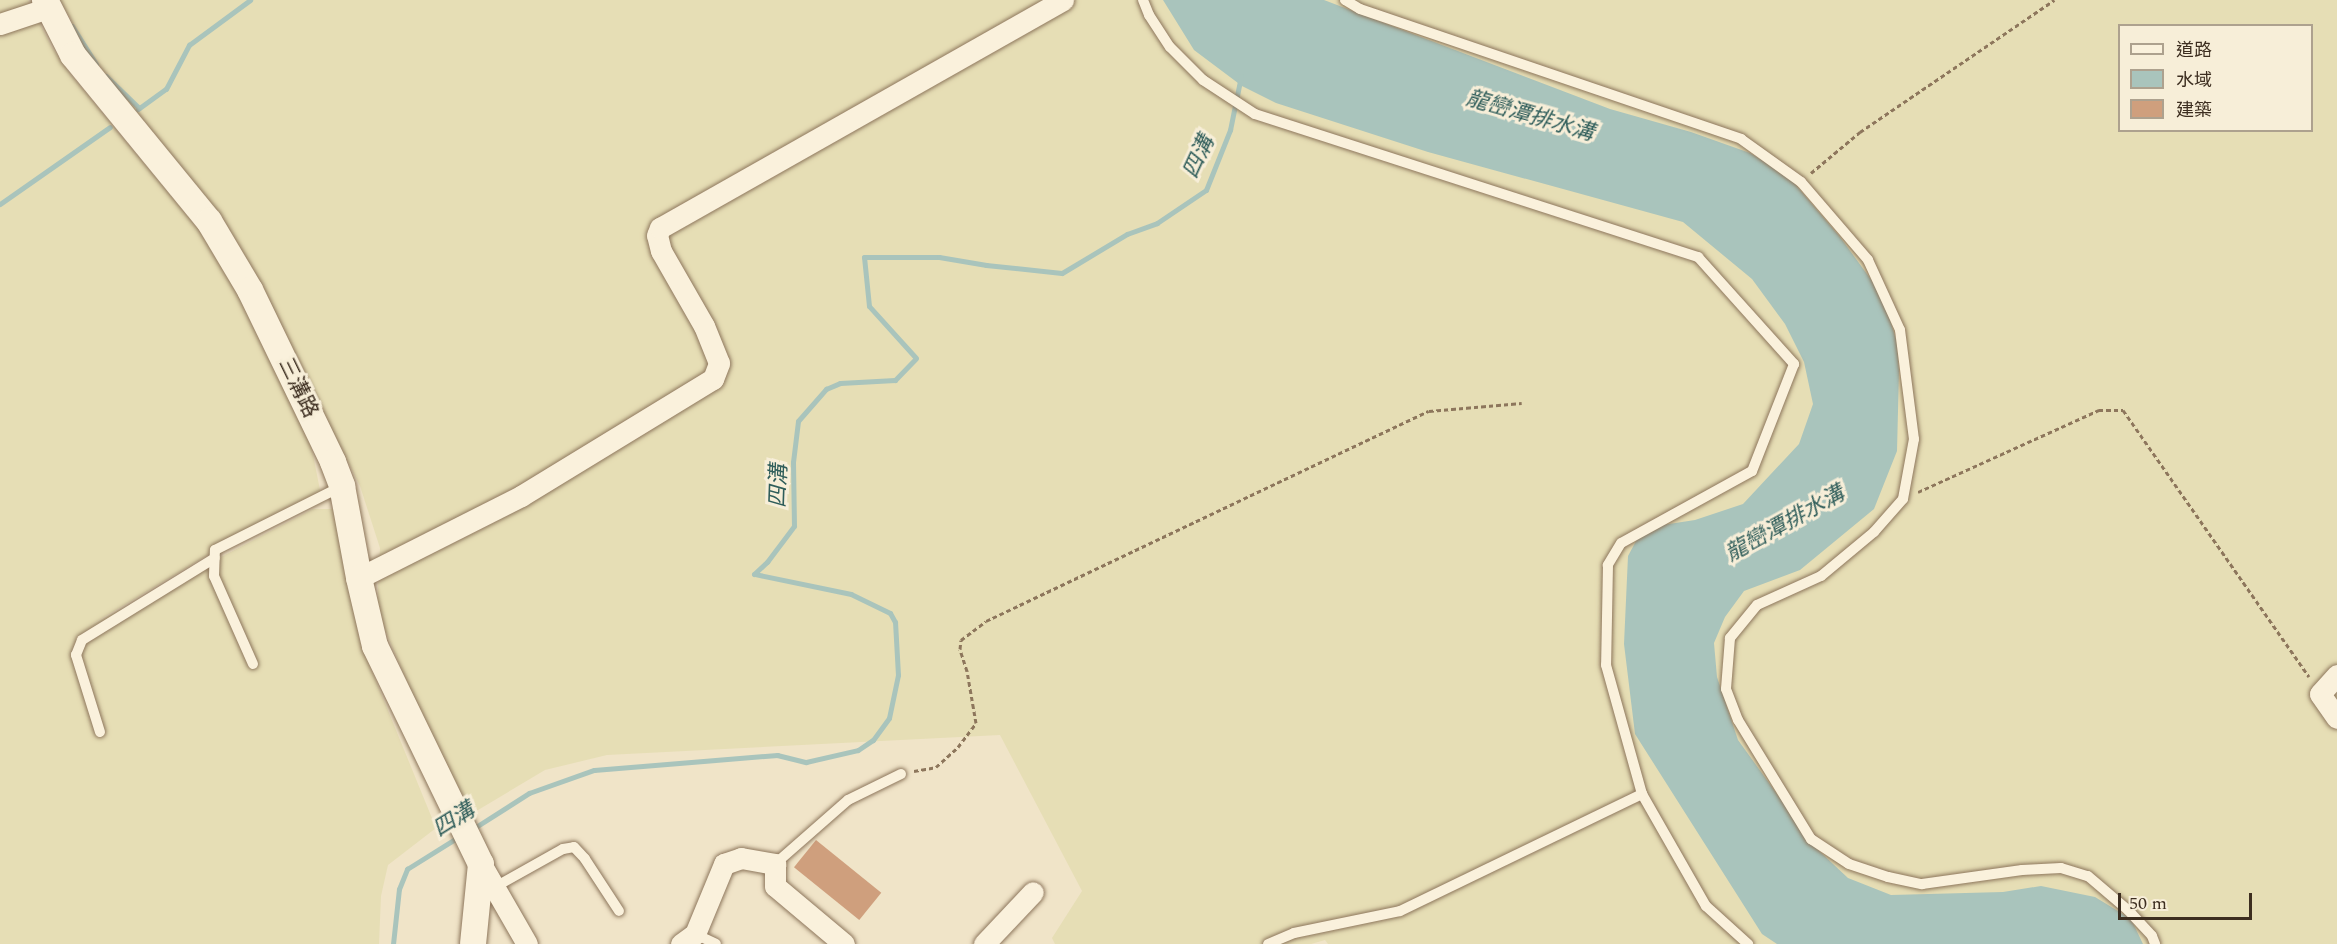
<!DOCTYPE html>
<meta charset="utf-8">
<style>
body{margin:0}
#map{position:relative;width:2337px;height:944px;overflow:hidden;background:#f0e4c8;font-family:Spectral,"Noto Sans TC",serif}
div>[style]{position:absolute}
.farmland>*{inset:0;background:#e6deb5}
.water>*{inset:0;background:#a9c4bc}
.stream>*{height:5px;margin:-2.5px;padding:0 2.5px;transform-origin:2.5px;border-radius:2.5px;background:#a9c4bc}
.building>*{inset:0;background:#cf9f7d;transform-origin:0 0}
.path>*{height:3px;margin-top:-1.5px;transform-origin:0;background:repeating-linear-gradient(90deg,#8d765c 0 4.5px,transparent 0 7.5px)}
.roads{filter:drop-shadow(0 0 2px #8d765c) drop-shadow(0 0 2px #8d765c)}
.service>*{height:10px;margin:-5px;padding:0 5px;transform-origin:5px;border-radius:5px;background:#faf1dc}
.minor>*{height:21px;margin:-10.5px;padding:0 10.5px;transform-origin:10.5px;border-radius:10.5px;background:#faf1dc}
.tertiary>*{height:26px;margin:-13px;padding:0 13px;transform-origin:13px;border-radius:13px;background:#faf1dc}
span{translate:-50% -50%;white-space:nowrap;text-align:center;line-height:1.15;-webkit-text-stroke:6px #f7eed8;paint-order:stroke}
.street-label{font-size:21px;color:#3d2e20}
.water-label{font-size:22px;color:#2f5d5a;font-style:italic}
.legend{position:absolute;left:2118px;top:24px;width:195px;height:108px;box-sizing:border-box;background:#f7eed8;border:2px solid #ada18e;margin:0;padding:8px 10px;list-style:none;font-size:18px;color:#3d2e20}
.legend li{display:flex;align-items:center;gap:12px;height:30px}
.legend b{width:30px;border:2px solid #ada18e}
.scale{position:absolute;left:2118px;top:893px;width:134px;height:27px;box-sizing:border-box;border:3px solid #3d2e20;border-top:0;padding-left:8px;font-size:18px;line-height:21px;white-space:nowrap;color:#3d2e20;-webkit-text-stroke:4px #f7eed8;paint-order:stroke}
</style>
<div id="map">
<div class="farmland">
<i style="clip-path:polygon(0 0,28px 0,51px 46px,71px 75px,199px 230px,229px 277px,311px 445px,321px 495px,223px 546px,89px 626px,313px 509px,334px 509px,360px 642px,436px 828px,388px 865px,381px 896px,379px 944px,0 944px)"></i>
<i style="clip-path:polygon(evenodd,60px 0,2337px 0,2337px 944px,1328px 944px,1325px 940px,1311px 944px,1055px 944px,1052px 938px,1082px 891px,1000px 735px,607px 755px,545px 770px,473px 813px,435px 748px,377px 611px,380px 548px,360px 486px,254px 274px,87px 49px,60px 0,2120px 26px,2312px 26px,2312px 130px,2120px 130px,2120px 26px)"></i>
</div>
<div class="water">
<i style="clip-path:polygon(1163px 0,1324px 0,1610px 109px,1691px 132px,1750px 153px,1789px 177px,1840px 237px,1883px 296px,1897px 343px,1899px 371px,1897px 451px,1874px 509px,1800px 570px,1744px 591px,1725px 617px,1714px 643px,1717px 677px,1738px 740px,1816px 848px,1848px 878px,1891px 895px,2003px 892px,2041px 886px,2095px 897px,2131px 919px,2143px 944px,1777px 944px,1762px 934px,1635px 734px,1624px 644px,1628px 556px,1643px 528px,1695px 520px,1743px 504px,1799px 444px,1813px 404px,1804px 362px,1785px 324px,1752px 279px,1683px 222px,1428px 152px,1276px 103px,1242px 86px,1194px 50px)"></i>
</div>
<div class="stream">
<i style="left:72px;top:26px;width:45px;rotate:57.7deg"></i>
<i style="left:106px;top:76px;width:46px;rotate:44.1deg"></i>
<i style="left:138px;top:109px;width:34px;rotate:-36deg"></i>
<i style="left:166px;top:89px;width:50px;rotate:-62.4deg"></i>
<i style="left:189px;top:45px;width:76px;rotate:-36.4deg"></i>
<i style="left:0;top:204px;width:134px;rotate:-35deg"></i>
<i style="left:471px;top:830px;width:69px;rotate:-32.5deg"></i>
<i style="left:529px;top:793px;width:69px;rotate:-19.5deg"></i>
<i style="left:594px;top:770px;width:184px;rotate:-4.7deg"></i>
<i style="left:777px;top:755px;width:30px;rotate:14deg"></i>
<i style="left:806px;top:762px;width:53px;rotate:-13deg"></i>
<i style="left:858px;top:750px;width:18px;rotate:-34deg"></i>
<i style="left:873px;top:740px;width:27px;rotate:-54deg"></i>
<i style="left:889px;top:718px;width:44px;rotate:-78.2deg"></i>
<i style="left:898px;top:675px;width:53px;rotate:-93.2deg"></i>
<i style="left:895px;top:622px;width:10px;rotate:-119deg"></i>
<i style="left:890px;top:613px;width:43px;rotate:-154deg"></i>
<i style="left:851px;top:594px;width:99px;rotate:-168.3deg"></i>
<i style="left:754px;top:574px;width:18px;rotate:-43deg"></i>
<i style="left:767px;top:562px;width:45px;rotate:-53.1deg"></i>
<i style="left:794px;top:526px;width:64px;rotate:-90.9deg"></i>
<i style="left:793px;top:462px;width:41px;rotate:-83deg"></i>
<i style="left:798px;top:421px;width:43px;rotate:-48.8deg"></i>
<i style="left:826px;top:389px;width:15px;rotate:-23deg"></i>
<i style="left:840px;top:383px;width:55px;rotate:-3.1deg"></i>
<i style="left:895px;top:380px;width:30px;rotate:-46deg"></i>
<i style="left:916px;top:358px;width:70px;rotate:-132.1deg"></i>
<i style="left:869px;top:306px;width:49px;rotate:-95.8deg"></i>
<i style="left:864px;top:257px;width:75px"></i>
<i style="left:939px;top:257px;width:48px;rotate:9.7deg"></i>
<i style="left:986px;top:265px;width:76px;rotate:6deg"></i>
<i style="left:1062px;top:273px;width:76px;rotate:-31deg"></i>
<i style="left:1127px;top:234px;width:32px;rotate:-20deg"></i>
<i style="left:1157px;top:223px;width:59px;rotate:-34deg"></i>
<i style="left:1206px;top:190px;width:65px;rotate:-68.2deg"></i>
<i style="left:1230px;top:130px;width:55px;rotate:-78.5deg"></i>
<i style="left:393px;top:944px;width:55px;rotate:-83.8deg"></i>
<i style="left:399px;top:889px;width:22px;rotate:-68deg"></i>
<i style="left:407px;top:869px;width:62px;rotate:-31.9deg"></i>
</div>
<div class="building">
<i style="left:816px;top:840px;width:84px;height:35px;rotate:39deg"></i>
</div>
<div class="path">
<i style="left:1811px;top:173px;width:64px;rotate:-39.9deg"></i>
<i style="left:1860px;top:132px;width:235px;rotate:-34.2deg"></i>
<i style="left:1918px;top:492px;width:199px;rotate:-24.4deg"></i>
<i style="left:2099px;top:410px;width:24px"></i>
<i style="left:2123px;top:410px;width:325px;rotate:55.1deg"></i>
<i style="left:914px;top:771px;width:22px;rotate:-10deg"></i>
<i style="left:936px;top:767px;width:30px;rotate:-42deg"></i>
<i style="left:958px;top:747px;width:30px;rotate:-53deg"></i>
<i style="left:976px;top:723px;width:53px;rotate:-99.8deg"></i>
<i style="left:967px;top:671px;width:23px;rotate:-108deg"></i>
<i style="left:960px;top:649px;width:9px;rotate:-84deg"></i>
<i style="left:961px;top:640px;width:31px;rotate:-37deg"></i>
<i style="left:986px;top:621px;width:490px;rotate:-25.4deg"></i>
<i style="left:1429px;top:411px;width:93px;rotate:-4.9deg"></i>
</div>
<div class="roads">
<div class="service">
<i style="left:1143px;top:0;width:16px;rotate:68deg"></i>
<i style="left:1149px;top:15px;width:38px;rotate:57deg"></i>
<i style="left:1170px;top:47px;width:47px;rotate:45deg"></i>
<i style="left:1203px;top:80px;width:62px;rotate:33.2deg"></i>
<i style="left:1255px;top:114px;width:466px;rotate:17.9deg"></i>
<i style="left:1698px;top:257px;width:144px;rotate:48.1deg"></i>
<i style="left:1794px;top:364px;width:115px;rotate:111.4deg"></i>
<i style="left:1752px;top:471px;width:149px;rotate:151.2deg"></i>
<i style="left:1621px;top:543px;width:26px;rotate:121deg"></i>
<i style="left:1608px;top:565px;width:100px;rotate:91.1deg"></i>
<i style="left:1606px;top:665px;width:134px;rotate:74.4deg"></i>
<i style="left:1642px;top:794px;width:129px;rotate:60.3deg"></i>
<i style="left:1706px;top:906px;width:57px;rotate:42.1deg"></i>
<i style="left:1345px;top:0;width:17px;rotate:31deg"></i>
<i style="left:1360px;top:9px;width:403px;rotate:18.8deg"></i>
<i style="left:1741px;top:139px;width:74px;rotate:35.6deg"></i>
<i style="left:1801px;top:182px;width:103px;rotate:49.3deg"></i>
<i style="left:1868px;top:260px;width:77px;rotate:65.4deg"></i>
<i style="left:1900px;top:330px;width:110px;rotate:82.7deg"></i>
<i style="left:1914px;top:439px;width:61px;rotate:100.4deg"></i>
<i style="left:1903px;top:499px;width:44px;rotate:131.3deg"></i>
<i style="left:1874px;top:532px;width:69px;rotate:140.3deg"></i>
<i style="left:1821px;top:576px;width:70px;rotate:155.6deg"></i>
<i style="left:1757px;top:605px;width:43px;rotate:129.3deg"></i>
<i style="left:1730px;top:638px;width:51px;rotate:94.5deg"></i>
<i style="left:1726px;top:689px;width:33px;rotate:69deg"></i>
<i style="left:1738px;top:720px;width:140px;rotate:58.5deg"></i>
<i style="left:1811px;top:839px;width:45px;rotate:33.3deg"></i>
<i style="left:1849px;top:864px;width:41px;rotate:18.4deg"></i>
<i style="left:1888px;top:877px;width:35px;rotate:12deg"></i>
<i style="left:1922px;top:884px;width:101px;rotate:-8deg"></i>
<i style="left:2022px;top:870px;width:39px;rotate:-3deg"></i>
<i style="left:2061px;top:868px;width:28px;rotate:17deg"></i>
<i style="left:2088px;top:876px;width:52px;rotate:40.4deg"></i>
<i style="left:2128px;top:910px;width:35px;rotate:47deg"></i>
<i style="left:2152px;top:936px;width:9px;rotate:69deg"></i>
<i style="left:253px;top:664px;width:96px;rotate:-113.9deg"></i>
<i style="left:214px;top:576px;width:26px;rotate:-88deg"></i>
<i style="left:215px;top:550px;width:142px;rotate:-26.7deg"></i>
<i style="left:100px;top:732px;width:81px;rotate:-107.3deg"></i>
<i style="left:76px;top:655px;width:16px;rotate:-68deg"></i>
<i style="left:82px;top:640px;width:156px;rotate:-31.7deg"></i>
<i style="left:775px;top:864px;width:97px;rotate:-41.2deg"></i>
<i style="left:848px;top:800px;width:59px;rotate:-26.1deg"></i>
<i style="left:495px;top:887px;width:78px;rotate:-29.2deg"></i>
<i style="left:563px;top:849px;width:11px;rotate:-10deg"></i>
<i style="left:574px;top:847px;width:16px;rotate:47deg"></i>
<i style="left:585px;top:859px;width:62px;rotate:56.8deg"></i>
<i style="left:695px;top:934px;width:23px;rotate:25deg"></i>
<i style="left:1268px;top:944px;width:28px;rotate:-23deg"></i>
<i style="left:1294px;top:933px;width:108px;rotate:-11.7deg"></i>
<i style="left:1400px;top:911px;width:269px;rotate:-25.8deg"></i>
</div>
<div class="minor">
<i style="left:0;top:24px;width:51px;rotate:-18.4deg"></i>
<i style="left:359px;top:578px;width:182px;rotate:-26.8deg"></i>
<i style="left:521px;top:496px;width:225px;rotate:-31.4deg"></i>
<i style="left:713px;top:379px;width:17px;rotate:-69deg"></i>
<i style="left:719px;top:363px;width:40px;rotate:-112deg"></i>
<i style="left:704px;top:326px;width:86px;rotate:-119.8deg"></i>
<i style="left:661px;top:251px;width:16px;rotate:-104deg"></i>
<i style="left:657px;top:235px;width:8px;rotate:-67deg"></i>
<i style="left:660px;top:228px;width:463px;rotate:-29.5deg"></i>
<i style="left:2337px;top:675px;width:25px;rotate:132deg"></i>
<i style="left:2320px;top:694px;width:29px;rotate:55deg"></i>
<i style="left:481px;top:864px;width:92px;rotate:60.1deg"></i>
<i style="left:681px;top:944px;width:17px;rotate:-36deg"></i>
<i style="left:695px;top:934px;width:76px;rotate:-67.5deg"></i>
<i style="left:724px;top:864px;width:18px;rotate:-19deg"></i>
<i style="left:741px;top:858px;width:35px;rotate:10deg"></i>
<i style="left:775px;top:864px;width:22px;rotate:90deg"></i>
<i style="left:775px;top:886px;width:90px;rotate:40deg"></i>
<i style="left:984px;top:944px;width:71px;rotate:-46.7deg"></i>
</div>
<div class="tertiary">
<i style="left:45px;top:0;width:62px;rotate:63deg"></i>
<i style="left:73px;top:55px;width:215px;rotate:50.7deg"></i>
<i style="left:209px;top:221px;width:80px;rotate:59.3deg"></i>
<i style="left:250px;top:290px;width:191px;rotate:64.2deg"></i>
<i style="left:333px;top:462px;width:26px;rotate:69deg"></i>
<i style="left:342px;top:486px;width:94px;rotate:79.5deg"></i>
<i style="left:359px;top:578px;width:70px;rotate:76.8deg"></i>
<i style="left:375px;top:646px;width:242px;rotate:64.1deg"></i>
<i style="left:481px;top:864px;width:80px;rotate:95.7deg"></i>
</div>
</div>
<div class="street-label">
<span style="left:298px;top:388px;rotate:64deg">三溝路</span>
</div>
<div class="water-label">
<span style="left:1530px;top:116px;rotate:16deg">龍巒潭排水溝</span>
<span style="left:1199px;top:157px;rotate:-65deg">四溝</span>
<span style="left:779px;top:486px;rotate:-88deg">四溝</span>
<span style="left:1785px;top:524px;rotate:-29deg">龍巒潭排水溝</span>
<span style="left:454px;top:820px;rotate:-32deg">四溝</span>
</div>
<ul class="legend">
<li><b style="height:8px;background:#faf1dc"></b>道路</li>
<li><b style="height:16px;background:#a9c4bc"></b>水域</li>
<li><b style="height:16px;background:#cf9f7d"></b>建築</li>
</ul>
<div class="scale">50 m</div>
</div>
